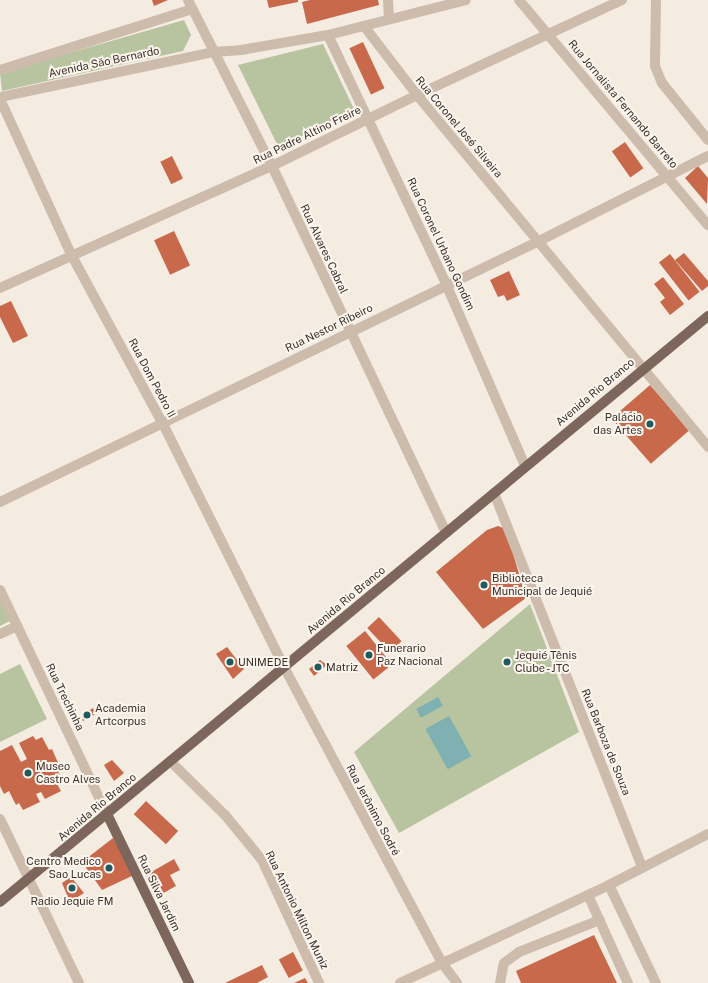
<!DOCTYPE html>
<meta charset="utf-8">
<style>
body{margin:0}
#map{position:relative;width:708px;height:983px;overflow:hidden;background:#f4ebe1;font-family:"Public Sans",sans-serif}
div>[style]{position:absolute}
.green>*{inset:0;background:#b8c4a0}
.water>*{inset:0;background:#7fb0b2;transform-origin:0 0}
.building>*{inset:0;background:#c8694b;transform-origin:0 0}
.minor>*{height:10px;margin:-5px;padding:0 5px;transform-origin:5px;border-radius:5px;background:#cdbbac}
.major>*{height:10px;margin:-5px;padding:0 5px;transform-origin:5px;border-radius:5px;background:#7d675c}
.dots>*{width:11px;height:11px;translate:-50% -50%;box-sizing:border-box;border:2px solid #fbf5ee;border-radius:50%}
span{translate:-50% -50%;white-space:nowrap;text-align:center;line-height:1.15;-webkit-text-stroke:4px #fbf5ee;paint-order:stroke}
.street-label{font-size:11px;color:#3b302b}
.poi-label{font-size:11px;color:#3b302b}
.right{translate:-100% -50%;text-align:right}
.left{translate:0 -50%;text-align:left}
</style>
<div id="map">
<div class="green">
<i style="clip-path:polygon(184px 20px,191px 35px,183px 51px,2px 91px,0 73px)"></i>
<i style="clip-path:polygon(323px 44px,354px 109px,279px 148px,238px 65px)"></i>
<i style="clip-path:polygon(0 596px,12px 620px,0 626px)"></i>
<i style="clip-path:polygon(530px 604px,579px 732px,399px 833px,354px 752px)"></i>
<i style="clip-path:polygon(20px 664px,47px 719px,0 742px,0 674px)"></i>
</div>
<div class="water">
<i style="left:438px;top:697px;width:10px;height:25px;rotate:61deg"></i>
<i style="left:449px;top:716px;width:46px;height:27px;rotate:61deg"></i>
</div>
<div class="building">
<i style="clip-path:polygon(152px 0,168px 0,154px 6px)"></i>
<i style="clip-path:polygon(267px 0,298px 0,298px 2px,269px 8px)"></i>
<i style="clip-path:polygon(310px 0,378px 0,379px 5px,307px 24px,302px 2px)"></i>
<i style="left:363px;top:42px;width:51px;height:15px;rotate:65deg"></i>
<i style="left:625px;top:142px;width:32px;height:16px;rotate:55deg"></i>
<i style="left:172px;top:156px;width:25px;height:13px;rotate:64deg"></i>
<i style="clip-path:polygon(698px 166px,708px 178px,707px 204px,685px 178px)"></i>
<i style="left:174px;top:231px;width:38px;height:22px;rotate:65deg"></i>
<i style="clip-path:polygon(684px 253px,708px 281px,708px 286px,702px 291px,675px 260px)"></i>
<i style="left:670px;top:254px;width:48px;height:14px;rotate:52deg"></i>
<i style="clip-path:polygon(509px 271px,520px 295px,507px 301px,504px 295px,498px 297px,490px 280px)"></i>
<i style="clip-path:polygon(663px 277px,684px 304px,670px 315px,660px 302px,665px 298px,654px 284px)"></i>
<i style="clip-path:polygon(11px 301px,28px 336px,13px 343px,0 317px,0 306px)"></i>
<i style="left:650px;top:385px;width:60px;height:51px;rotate:49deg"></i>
<i style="clip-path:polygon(498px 526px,506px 529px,526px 598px,483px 629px,436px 572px,487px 530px)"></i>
<i style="left:379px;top:617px;width:33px;height:16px;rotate:47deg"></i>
<i style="left:365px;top:631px;width:43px;height:24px;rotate:51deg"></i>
<i style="clip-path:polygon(227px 647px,244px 669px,233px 679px,216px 654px)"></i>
<i style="clip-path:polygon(320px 660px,327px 665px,314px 676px,309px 669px)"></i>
<i style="clip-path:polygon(93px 708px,95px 714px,83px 721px,80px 717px)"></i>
<i style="clip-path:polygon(33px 736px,36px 740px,42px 737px,49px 750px,52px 749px,59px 765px,56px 767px,63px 781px,57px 784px,61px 791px,45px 799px,41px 792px,36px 794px,40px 802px,23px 810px,19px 803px,16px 805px,9px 791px,4px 794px,0 786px,0 751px,12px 745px,21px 762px,27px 759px,19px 743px)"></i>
<i style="clip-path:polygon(112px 760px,124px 773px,114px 781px,104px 765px)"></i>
<i style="left:146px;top:801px;width:44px;height:18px;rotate:43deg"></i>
<i style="clip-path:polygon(113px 838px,134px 875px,102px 890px,82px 862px)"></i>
<i style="clip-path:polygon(174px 859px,180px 870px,170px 875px,176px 886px,158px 896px,146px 875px)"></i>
<i style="clip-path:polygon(71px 877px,84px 893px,70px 902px,62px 883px)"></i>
<i style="clip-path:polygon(594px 935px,617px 983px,521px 983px,516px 971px)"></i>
<i style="left:293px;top:952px;width:21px;height:16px;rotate:62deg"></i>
<i style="clip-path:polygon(262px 965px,268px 977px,257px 983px,225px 983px)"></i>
<i style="clip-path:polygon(305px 978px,308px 983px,294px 983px)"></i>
</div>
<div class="minor">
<i style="left:188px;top:0;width:186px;rotate:63.2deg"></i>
<i style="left:272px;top:166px;width:406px;rotate:64.6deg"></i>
<i style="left:388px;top:0;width:19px;rotate:87deg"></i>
<i style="left:519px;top:0;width:294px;rotate:50deg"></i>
<i style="left:656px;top:0;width:66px;rotate:90.9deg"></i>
<i style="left:655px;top:66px;width:18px;rotate:68deg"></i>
<i style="left:662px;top:83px;width:73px;rotate:51.1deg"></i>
<i style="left:364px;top:26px;width:87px;rotate:52.5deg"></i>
<i style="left:417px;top:95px;width:457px;rotate:50.4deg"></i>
<i style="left:328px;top:35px;width:276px;rotate:64.6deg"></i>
<i style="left:446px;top:284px;width:198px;rotate:66.5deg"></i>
<i style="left:0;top:70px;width:201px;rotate:-17.6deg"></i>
<i style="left:0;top:97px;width:219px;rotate:-11.9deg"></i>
<i style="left:214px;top:52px;width:27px;rotate:-4deg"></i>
<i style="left:241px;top:50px;width:88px;rotate:-9.8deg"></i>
<i style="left:328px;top:35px;width:142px;rotate:-14.2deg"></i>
<i style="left:0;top:99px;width:170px;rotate:65.4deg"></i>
<i style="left:71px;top:254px;width:191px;rotate:61.6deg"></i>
<i style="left:162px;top:422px;width:274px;rotate:63.5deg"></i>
<i style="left:284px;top:667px;width:336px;rotate:61.9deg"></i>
<i style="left:442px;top:963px;width:25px;rotate:53deg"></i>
<i style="left:0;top:288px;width:298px;rotate:-24.2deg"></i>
<i style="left:272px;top:166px;width:161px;rotate:-26.1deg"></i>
<i style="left:417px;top:95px;width:226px;rotate:-24.9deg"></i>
<i style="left:494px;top:493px;width:401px;rotate:68.4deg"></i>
<i style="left:0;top:502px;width:599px;rotate:-25.84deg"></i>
<i style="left:539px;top:241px;width:189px;rotate:-26.7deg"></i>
<i style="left:0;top:590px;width:248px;rotate:64.5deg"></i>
<i style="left:0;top:634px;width:19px;rotate:-25deg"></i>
<i style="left:170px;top:761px;width:77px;rotate:44.5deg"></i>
<i style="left:225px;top:815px;width:58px;rotate:50.6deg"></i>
<i style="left:262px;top:860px;width:136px;rotate:65.1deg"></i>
<i style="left:0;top:819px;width:182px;rotate:64.3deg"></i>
<i style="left:609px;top:885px;width:109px;rotate:64.4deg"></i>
<i style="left:588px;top:895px;width:97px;rotate:65.6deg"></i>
<i style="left:400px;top:983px;width:231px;rotate:-25.1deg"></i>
<i style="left:609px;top:885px;width:111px;rotate:-27.3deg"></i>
<i style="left:500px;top:983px;width:20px;rotate:-79deg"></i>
<i style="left:504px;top:963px;width:19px;rotate:-36deg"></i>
<i style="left:519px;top:952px;width:87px;rotate:-21.6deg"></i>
</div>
<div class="major">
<i style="left:107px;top:814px;width:188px;rotate:64.1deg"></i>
<i style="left:0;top:902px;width:919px;rotate:-39.61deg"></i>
</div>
<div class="dots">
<i style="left:650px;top:424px;background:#1f5a5e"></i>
<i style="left:484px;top:585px;background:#1f5a5e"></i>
<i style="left:369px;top:655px;background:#1f5a5e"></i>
<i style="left:230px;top:662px;background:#1f5a5e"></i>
<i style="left:507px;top:662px;background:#1f5a5e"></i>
<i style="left:318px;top:667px;background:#1f5a5e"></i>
<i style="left:87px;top:715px;background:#1f5a5e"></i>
<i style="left:28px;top:773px;background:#1f5a5e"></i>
<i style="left:109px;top:868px;background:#1f5a5e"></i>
<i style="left:72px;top:888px;background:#1f5a5e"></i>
</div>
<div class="street-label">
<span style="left:104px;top:62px;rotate:-12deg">Avenida São Bernardo</span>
<span style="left:623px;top:104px;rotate:50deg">Rua Jornalista Fernando Barreto</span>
<span style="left:459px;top:127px;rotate:50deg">Rua Coronel José Silveira</span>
<span style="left:307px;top:135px;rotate:-26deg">Rua Padre Altino Freire</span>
<span style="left:441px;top:244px;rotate:65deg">Rua Coronel Urbano Gondim</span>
<span style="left:324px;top:249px;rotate:65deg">Rua Alvares Cabral</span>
<span style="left:329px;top:328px;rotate:-26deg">Rua Nestor Ribeiro</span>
<span style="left:152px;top:378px;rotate:62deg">Rua Dom Pedro II</span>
<span style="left:595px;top:392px;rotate:-40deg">Avenida Rio Branco</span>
<span style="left:346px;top:600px;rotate:-40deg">Avenida Rio Branco</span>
<span style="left:65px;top:697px;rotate:64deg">Rua Trechinha</span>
<span style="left:606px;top:742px;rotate:68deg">Rua Barboza de Souza</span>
<span style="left:97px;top:807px;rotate:-40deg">Avenida Rio Branco</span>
<span style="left:373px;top:810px;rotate:62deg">Rua Jerônimo Sodré</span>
<span style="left:159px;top:893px;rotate:64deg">Rua Silva Jardim</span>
<span style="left:297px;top:910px;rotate:64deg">Rua Antonio Milton Muniz</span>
</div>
<div class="poi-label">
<span class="right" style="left:642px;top:424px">Palácio<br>das Artes</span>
<span class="left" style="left:492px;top:585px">Biblioteca<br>Municipal de Jequié</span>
<span class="left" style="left:377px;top:655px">Funerario<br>Paz Nacional</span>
<span class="left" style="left:515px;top:662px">Jequié Tênis<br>Clube - JTC</span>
<span class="left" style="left:238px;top:662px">UNIMEDE</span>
<span class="left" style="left:326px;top:667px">Matriz</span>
<span class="left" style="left:95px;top:715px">Academia<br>Artcorpus</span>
<span class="left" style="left:36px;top:773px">Museo<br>Castro Alves</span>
<span class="right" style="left:101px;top:868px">Centro Medico<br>Sao Lucas</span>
<span style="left:72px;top:901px">Radio Jequie FM</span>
</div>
</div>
